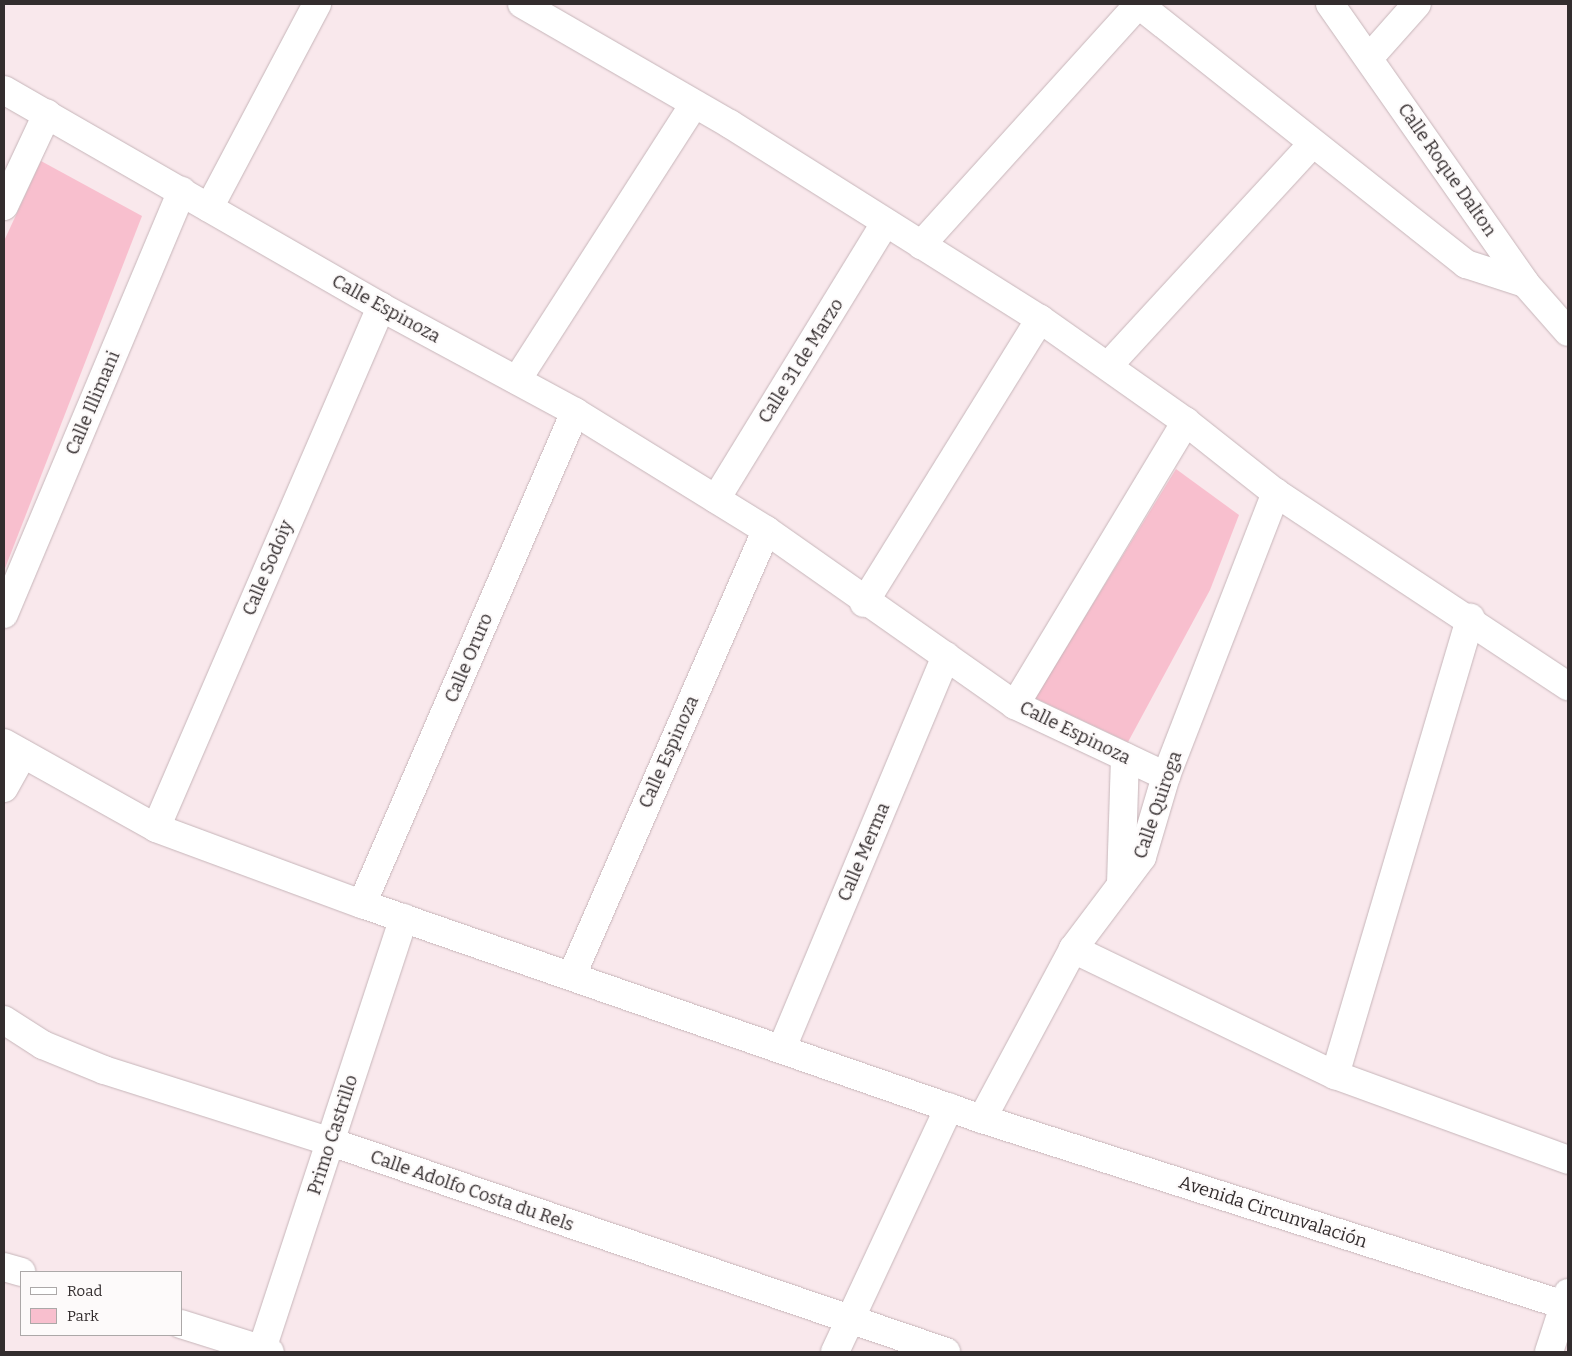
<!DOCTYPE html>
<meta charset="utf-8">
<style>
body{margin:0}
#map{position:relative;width:1572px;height:1356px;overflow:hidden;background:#f9e8ec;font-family:Bitter,serif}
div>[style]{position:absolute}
.green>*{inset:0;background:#f8bfce}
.roads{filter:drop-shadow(0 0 1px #c6b5b9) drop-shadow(0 0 1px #c6b5b9)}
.minor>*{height:28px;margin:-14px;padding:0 14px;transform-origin:14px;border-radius:14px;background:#fff}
.tertiary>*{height:28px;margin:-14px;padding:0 14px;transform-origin:14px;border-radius:14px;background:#fff}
span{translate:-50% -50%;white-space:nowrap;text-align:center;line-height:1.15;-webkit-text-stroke:4px #fdfafa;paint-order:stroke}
.street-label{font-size:18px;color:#332d2e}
.frame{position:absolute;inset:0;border:5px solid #332d2e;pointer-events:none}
.legend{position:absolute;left:20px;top:1271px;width:162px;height:65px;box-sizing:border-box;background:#fdfafa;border:1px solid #aca8a8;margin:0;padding:6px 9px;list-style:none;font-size:15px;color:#332d2e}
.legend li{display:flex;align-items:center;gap:10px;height:25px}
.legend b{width:25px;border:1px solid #aca8a8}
</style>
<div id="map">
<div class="green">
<i style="clip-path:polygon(41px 161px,142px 216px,4px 571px,4px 241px)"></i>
<i style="clip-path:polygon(1176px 469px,1239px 515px,1210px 590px,1128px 742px,1035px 698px)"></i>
</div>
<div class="roads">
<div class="minor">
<i style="left:522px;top:4px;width:240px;rotate:30deg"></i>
<i style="left:730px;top:124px;width:366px;rotate:32.2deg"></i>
<i style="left:1040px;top:319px;width:179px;rotate:35.2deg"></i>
<i style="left:1186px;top:422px;width:115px;rotate:38.3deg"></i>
<i style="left:1276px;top:493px;width:350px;rotate:33.5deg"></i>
<i style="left:1138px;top:4px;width:419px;rotate:38.4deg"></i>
<i style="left:1466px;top:264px;width:62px;rotate:17.9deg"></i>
<i style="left:1330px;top:4px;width:340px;rotate:55deg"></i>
<i style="left:1525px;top:283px;width:65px;rotate:48.7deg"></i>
<i style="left:1369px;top:58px;width:72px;rotate:-48.4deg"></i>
<i style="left:4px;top:90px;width:435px;rotate:29.9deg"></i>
<i style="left:381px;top:307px;width:221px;rotate:28.4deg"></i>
<i style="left:575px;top:412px;width:225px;rotate:31.7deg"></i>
<i style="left:766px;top:530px;width:304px;rotate:35.1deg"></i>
<i style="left:1015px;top:705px;width:167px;rotate:25.2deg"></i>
<i style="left:4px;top:206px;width:102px;rotate:-64.9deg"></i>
<i style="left:209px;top:208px;width:231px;rotate:-62.1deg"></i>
<i style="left:921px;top:245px;width:325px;rotate:-47.9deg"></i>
<i style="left:1108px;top:366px;width:300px;rotate:-47.4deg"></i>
<i style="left:517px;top:380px;width:326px;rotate:-57.3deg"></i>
<i style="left:716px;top:499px;width:324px;rotate:-58.5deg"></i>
<i style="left:864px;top:603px;width:334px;rotate:-58.2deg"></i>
<i style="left:4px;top:614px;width:459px;rotate:-67.2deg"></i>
<i style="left:1015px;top:705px;width:331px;rotate:-58.9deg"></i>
<i style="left:4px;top:743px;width:174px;rotate:29.2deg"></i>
<i style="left:156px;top:828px;width:220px;rotate:20.3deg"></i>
<i style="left:362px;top:904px;width:656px;rotate:19.13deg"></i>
<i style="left:982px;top:1119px;width:611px;rotate:17.72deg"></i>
<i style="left:4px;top:788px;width:39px;rotate:-61deg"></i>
<i style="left:156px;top:828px;width:568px;rotate:-66.64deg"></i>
<i style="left:1121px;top:884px;width:127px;rotate:-88.2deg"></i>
<i style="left:362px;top:904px;width:536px;rotate:-66.59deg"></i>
<i style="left:1073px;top:949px;width:291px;rotate:25.7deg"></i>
<i style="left:1335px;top:1075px;width:248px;rotate:20deg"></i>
<i style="left:572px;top:975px;width:485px;rotate:-66.4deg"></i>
<i style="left:4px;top:1020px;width:46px;rotate:32.7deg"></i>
<i style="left:43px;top:1045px;width:66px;rotate:22.3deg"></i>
<i style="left:104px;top:1070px;width:238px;rotate:17.6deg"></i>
<i style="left:331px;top:1142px;width:650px;rotate:18.85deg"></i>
<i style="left:782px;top:1048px;width:425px;rotate:-67.3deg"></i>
<i style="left:1335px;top:1075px;width:477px;rotate:-73.5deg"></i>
<i style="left:982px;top:1119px;width:193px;rotate:-61.8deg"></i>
<i style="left:1073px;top:949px;width:115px;rotate:-53.1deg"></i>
<i style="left:1142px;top:857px;width:84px;rotate:-73.5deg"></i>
<i style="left:1166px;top:776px;width:304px;rotate:-68.8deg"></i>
<i style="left:4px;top:1267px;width:18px;rotate:16deg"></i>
<i style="left:181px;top:1324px;width:93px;rotate:17.5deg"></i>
<i style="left:261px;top:1352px;width:457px;rotate:-71.8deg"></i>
<i style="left:835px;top:1352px;width:270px;rotate:-65deg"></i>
</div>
<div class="tertiary">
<i style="left:1549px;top:1352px;width:62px;rotate:-72.1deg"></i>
</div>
</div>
<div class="street-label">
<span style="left:1447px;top:170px;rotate:55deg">Calle Roque Dalton</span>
<span style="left:386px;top:309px;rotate:29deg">Calle Espinoza</span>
<span style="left:801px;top:361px;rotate:-58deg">Calle 31 de Marzo</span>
<span style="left:93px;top:403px;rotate:-67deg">Calle Illimani</span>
<span style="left:268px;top:568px;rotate:-67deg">Calle Sodoiy</span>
<span style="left:469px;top:658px;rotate:-67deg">Calle Oruro</span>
<span style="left:1075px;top:733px;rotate:26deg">Calle Espinoza</span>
<span style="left:669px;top:752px;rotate:-66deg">Calle Espinoza</span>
<span style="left:1158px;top:805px;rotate:-71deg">Calle Quiroga</span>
<span style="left:864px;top:852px;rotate:-67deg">Calle Merma</span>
<span style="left:333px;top:1135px;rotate:-72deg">Primo Castrillo</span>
<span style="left:472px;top:1191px;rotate:19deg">Calle Adolfo Costa du Rels</span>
<span style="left:1273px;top:1212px;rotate:18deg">Avenida Circunvalación</span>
</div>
<div class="frame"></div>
<ul class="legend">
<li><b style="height:6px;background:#fff"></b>Road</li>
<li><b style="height:14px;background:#f8bfce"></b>Park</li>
</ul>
</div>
